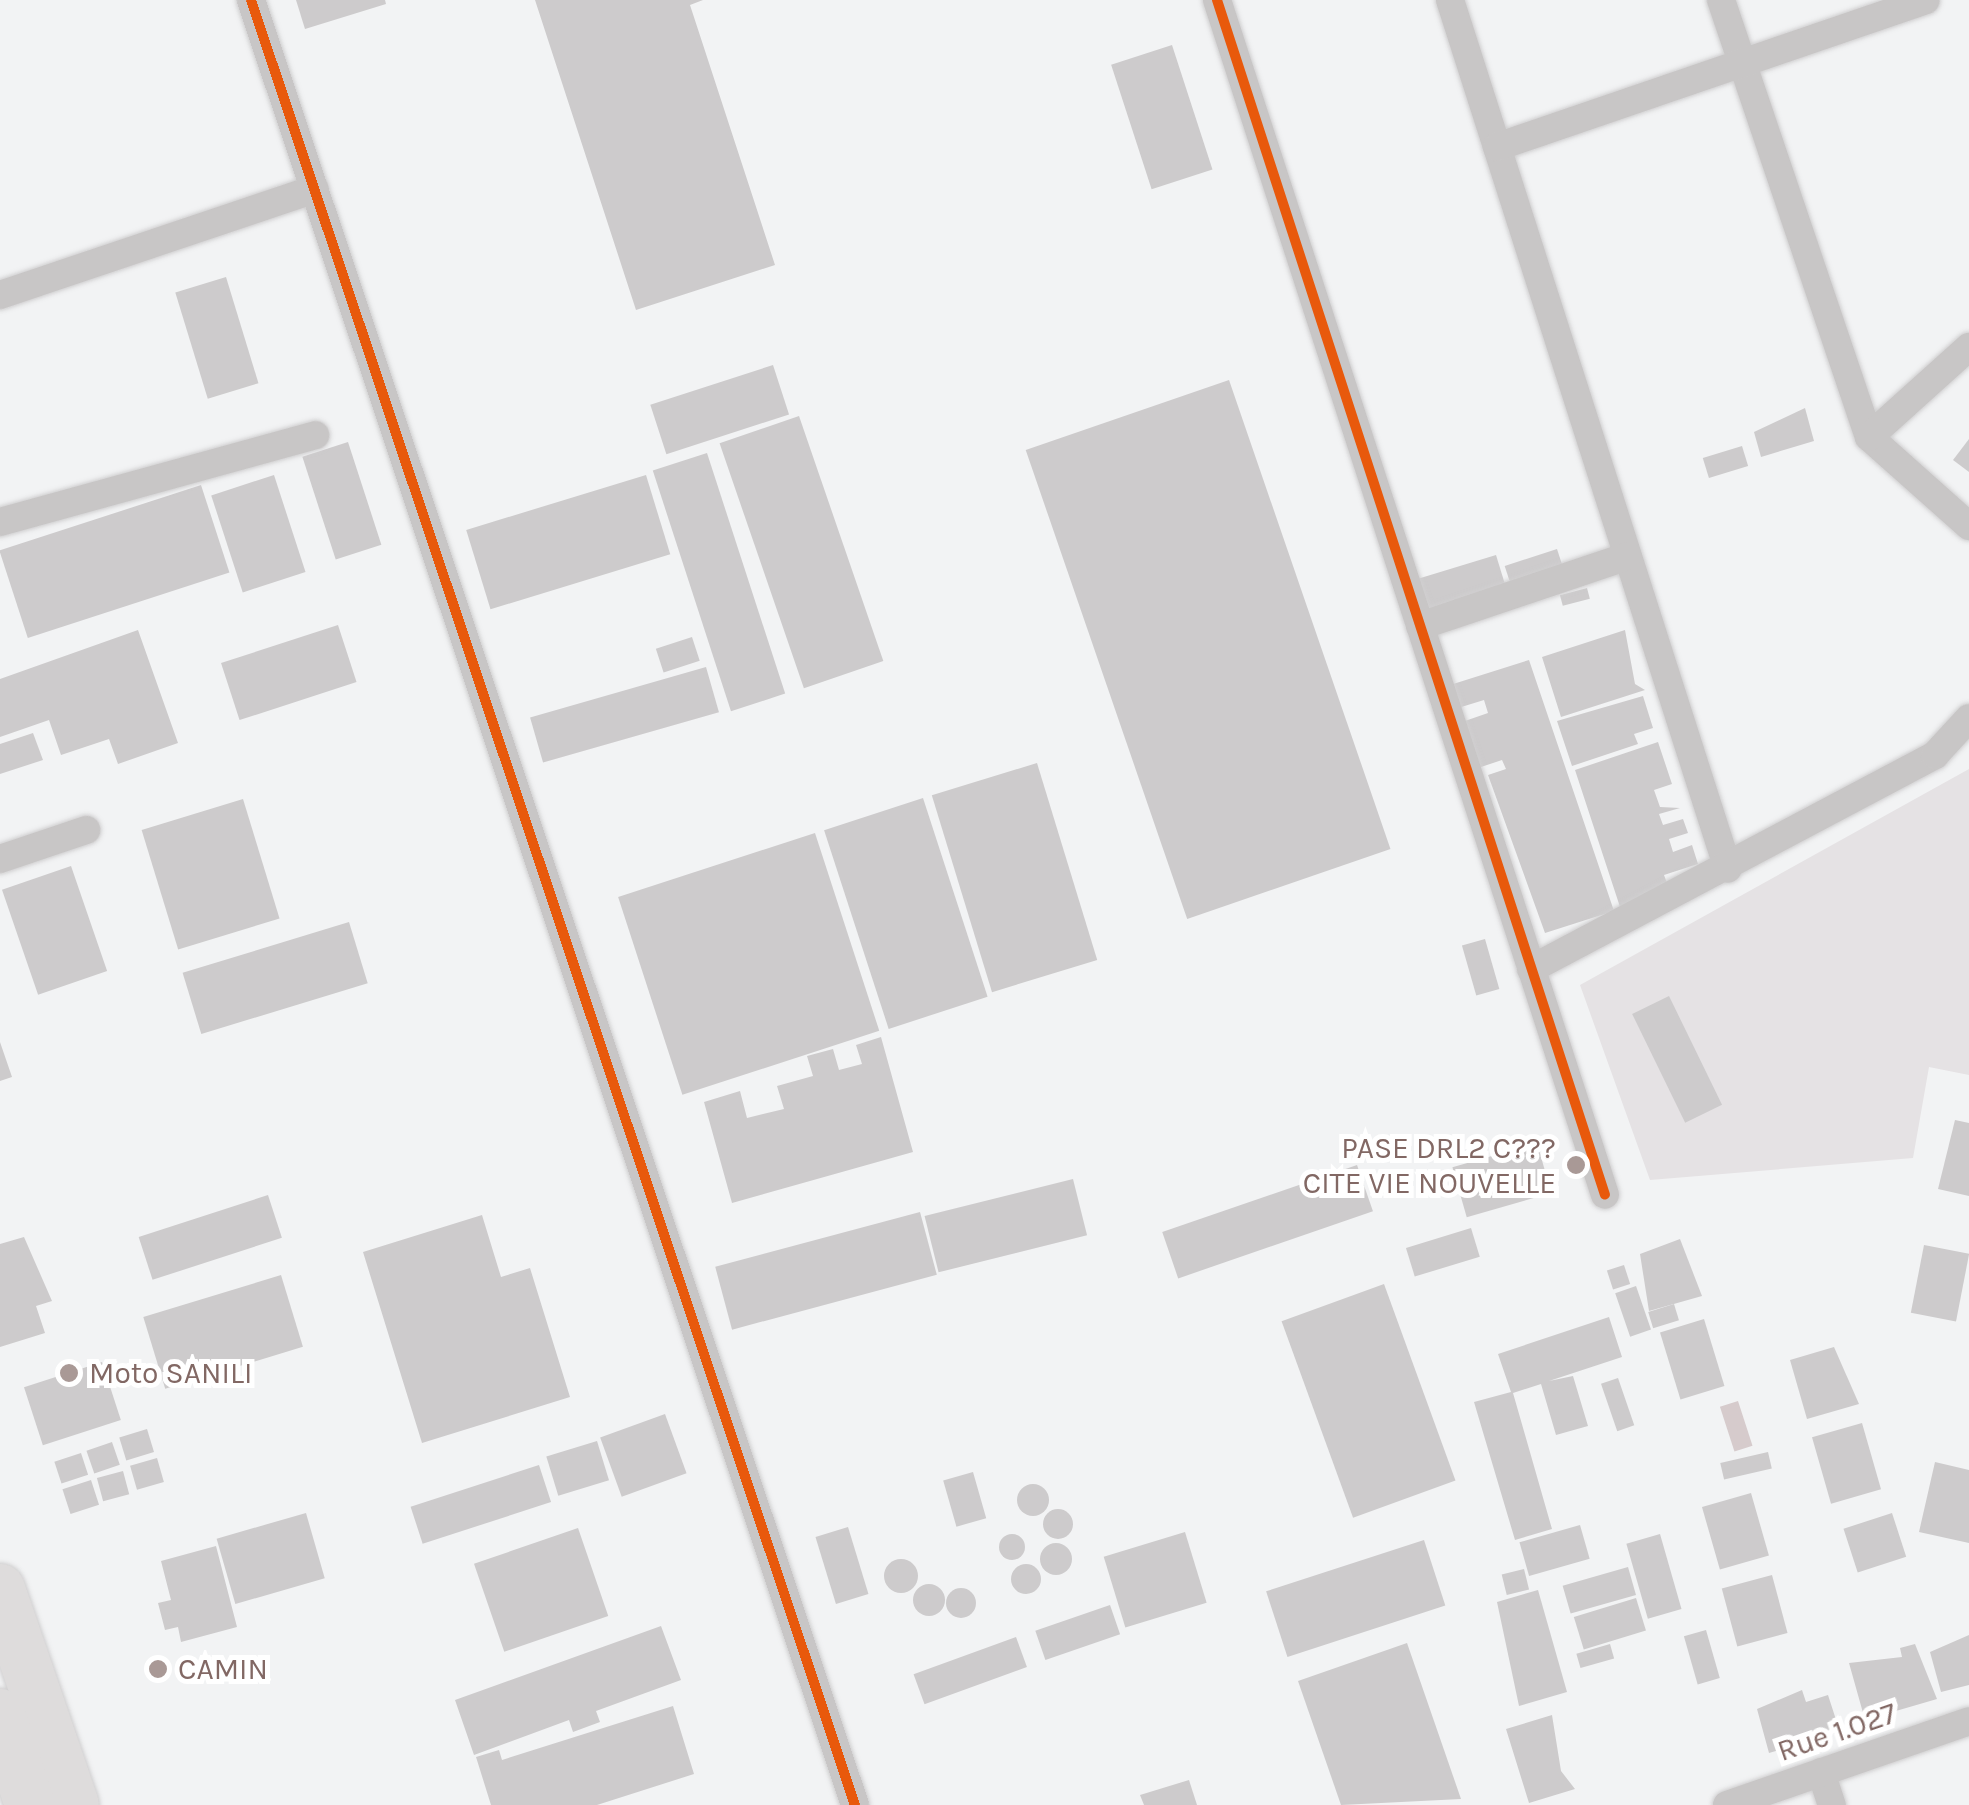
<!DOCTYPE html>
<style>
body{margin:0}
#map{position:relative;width:1969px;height:1805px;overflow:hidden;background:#f2f3f4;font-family:Karla,sans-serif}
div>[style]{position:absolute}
.built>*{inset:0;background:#e5e2e4}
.water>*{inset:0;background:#d6cbcc;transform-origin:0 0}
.building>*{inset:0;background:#cdcbcc;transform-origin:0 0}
.round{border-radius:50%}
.roads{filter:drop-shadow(0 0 2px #d0cfd0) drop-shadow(0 0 2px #d0cfd0)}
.street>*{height:28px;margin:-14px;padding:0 14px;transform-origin:14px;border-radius:14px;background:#c8c6c6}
.highway>*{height:50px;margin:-25px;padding:0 25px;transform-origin:25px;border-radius:25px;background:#dedcdc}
.cycleway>*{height:10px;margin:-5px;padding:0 5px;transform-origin:5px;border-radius:5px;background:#e8590c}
.dots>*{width:28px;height:28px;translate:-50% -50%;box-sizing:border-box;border:5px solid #fff;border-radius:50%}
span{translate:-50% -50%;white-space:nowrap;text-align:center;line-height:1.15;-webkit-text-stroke:10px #fff;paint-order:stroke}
.poi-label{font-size:30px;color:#826864}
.right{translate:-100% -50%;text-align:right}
.left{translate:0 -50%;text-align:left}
.street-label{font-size:30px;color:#826864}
</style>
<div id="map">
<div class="built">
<i style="clip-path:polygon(1969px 769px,1969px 1075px,1929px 1067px,1913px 1158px,1650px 1180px,1580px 985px)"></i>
</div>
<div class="water">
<i style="left:1738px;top:1401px;width:47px;height:19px;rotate:72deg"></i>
</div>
<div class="building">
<i style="clip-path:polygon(296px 0,385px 0,386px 4px,305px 29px)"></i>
<i style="clip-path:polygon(535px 0,703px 0,690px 5px,775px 265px,636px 310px)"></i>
<i style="left:1172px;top:45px;width:131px;height:64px;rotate:72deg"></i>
<i style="left:226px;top:277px;width:111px;height:53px;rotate:73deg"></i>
<i style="left:773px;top:365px;width:52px;height:129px;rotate:72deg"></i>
<i style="left:1229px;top:380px;width:496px;height:215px;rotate:71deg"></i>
<i style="clip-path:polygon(1805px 408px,1814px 441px,1761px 457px,1754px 432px)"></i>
<i style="left:799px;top:416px;width:259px;height:84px;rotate:71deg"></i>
<i style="clip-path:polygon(1969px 439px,1969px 472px,1953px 460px)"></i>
<i style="left:348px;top:442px;width:108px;height:48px;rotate:72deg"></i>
<i style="left:1742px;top:446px;width:21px;height:41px;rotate:73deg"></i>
<i style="left:707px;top:453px;width:253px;height:57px;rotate:72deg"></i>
<i style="left:274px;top:475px;width:102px;height:66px;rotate:72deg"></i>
<i style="left:646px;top:475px;width:83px;height:188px;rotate:73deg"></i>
<i style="left:201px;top:485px;width:92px;height:212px;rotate:72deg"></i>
<i style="left:1557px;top:549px;width:42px;height:55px;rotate:72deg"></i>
<i style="left:1496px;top:555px;width:44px;height:102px;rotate:73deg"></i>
<i style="left:1587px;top:588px;width:11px;height:28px;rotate:75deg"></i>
<i style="left:338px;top:625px;width:60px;height:123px;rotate:72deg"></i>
<i style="clip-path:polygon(138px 630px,178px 743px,118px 764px,109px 739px,61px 755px,49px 720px,0 737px,0 679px)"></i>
<i style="clip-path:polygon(1625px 630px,1635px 684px,1645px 690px,1561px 717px,1542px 657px)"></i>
<i style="left:692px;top:637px;width:25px;height:38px;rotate:72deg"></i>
<i style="clip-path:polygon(1529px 660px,1614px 911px,1545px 933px,1488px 775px,1506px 769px,1502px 760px,1478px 768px,1462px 722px,1488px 713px,1484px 700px,1458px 708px,1450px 685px)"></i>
<i style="left:706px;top:667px;width:47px;height:183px;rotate:74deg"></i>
<i style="clip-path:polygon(1643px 696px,1653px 728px,1634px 734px,1638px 744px,1572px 766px,1557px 721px)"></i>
<i style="clip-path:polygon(33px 733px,43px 760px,0 774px,0 744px)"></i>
<i style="clip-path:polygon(1658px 742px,1672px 784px,1654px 790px,1660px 807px,1680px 808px,1659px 814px,1663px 825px,1683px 819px,1688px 833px,1669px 839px,1673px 852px,1692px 845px,1698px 864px,1664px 875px,1671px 894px,1621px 910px,1575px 770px)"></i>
<i style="left:1037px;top:763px;width:206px;height:110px;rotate:73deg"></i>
<i style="left:923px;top:798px;width:209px;height:104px;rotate:72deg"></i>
<i style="left:243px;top:799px;width:125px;height:106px;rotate:73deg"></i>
<i style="left:815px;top:833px;width:208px;height:207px;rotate:72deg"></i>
<i style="left:71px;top:866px;width:111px;height:73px;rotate:71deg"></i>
<i style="left:349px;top:922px;width:64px;height:174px;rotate:73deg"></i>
<i style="left:1485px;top:939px;width:52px;height:24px;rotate:74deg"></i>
<i style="left:1669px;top:996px;width:121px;height:41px;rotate:64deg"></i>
<i style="clip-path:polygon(881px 1037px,913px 1152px,732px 1203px,704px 1102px,740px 1091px,747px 1118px,784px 1109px,777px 1086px,813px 1076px,807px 1056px,833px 1049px,839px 1070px,862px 1064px,856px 1045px)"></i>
<i style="clip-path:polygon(0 1042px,12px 1077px,0 1081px)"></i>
<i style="clip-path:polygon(1955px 1120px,1969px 1123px,1969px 1196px,1938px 1189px)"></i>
<i style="left:1537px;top:1143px;width:52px;height:88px;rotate:74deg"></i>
<i style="left:1357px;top:1165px;width:49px;height:206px;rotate:71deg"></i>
<i style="left:1073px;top:1179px;width:58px;height:153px;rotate:76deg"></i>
<i style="left:268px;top:1195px;width:45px;height:136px;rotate:72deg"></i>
<i style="left:920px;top:1212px;width:65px;height:212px;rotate:75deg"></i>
<i style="clip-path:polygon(482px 1215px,501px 1277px,530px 1268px,570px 1397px,422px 1443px,363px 1252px)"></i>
<i style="left:1471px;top:1228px;width:30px;height:68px;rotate:73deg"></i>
<i style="clip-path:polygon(24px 1237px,52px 1301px,36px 1306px,45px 1333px,0 1347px,0 1244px)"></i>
<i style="clip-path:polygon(1680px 1239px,1702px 1296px,1649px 1311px,1640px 1254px)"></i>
<i style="left:1924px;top:1245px;width:46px;height:69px;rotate:11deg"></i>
<i style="left:1624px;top:1265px;width:20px;height:18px;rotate:72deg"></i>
<i style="left:281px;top:1275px;width:75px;height:144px;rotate:73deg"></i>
<i style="left:1384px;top:1284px;width:209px;height:109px;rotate:70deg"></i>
<i style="left:1636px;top:1286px;width:46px;height:22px;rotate:71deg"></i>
<i style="left:1674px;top:1304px;width:17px;height:27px;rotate:73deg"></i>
<i style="clip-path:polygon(1609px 1317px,1622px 1357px,1549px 1381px,1573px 1376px,1588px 1426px,1556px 1435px,1541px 1384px,1513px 1393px,1552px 1529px,1515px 1540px,1474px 1402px,1511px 1392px,1498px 1354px)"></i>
<i style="left:1704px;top:1319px;width:70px;height:46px;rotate:73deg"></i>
<i style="clip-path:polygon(1834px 1347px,1859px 1404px,1807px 1419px,1790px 1360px)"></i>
<i style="left:102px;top:1362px;width:61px;height:82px;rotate:72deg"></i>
<i style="left:1618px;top:1378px;width:50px;height:18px;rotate:71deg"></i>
<i style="left:665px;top:1414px;width:63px;height:69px;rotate:70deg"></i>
<i style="left:1862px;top:1423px;width:69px;height:52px;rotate:74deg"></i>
<i style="left:147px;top:1429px;width:24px;height:29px;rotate:73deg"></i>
<i style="left:597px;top:1441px;width:41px;height:53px;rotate:73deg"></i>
<i style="left:112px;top:1442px;width:24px;height:27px;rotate:71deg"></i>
<i style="left:1768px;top:1452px;width:17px;height:49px;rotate:77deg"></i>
<i style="left:81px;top:1453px;width:23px;height:28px;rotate:72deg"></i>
<i style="left:157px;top:1458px;width:25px;height:28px;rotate:74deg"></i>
<i style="clip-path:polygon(1935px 1462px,1969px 1470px,1969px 1543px,1919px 1532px)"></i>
<i style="left:539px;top:1465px;width:39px;height:135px;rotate:72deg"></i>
<i style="left:123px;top:1471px;width:24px;height:27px;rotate:75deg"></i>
<i style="left:973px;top:1472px;width:48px;height:31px;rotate:74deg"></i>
<i style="left:91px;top:1480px;width:26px;height:30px;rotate:72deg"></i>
<i class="round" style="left:1017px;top:1484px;width:32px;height:32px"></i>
<i style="left:1751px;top:1493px;width:65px;height:51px;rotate:74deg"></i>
<i class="round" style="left:1043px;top:1509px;width:30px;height:30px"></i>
<i style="left:306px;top:1513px;width:68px;height:93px;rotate:74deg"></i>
<i style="left:1892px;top:1513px;width:46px;height:51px;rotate:72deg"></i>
<i style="left:1580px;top:1525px;width:35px;height:63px;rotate:74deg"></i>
<i style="left:848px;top:1527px;width:70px;height:34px;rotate:73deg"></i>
<i style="left:578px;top:1528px;width:93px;height:110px;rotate:71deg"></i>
<i style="left:1185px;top:1532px;width:74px;height:85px;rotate:73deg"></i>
<i style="left:1660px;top:1534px;width:78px;height:35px;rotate:74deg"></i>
<i class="round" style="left:999px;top:1534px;width:26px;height:26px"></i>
<i style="left:1424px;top:1540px;width:69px;height:166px;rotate:72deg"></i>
<i class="round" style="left:1040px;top:1543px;width:32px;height:32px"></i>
<i style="clip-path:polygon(216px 1546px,237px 1627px,181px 1642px,178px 1627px,165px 1630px,158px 1603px,171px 1600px,161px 1561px)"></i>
<i class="round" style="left:884px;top:1559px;width:34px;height:34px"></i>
<i class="round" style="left:1011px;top:1564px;width:30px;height:30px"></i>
<i style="left:1628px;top:1567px;width:29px;height:68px;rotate:74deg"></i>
<i style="left:1524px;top:1569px;width:21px;height:23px;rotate:76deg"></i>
<i style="left:1772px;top:1575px;width:60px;height:52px;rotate:75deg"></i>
<i class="round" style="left:913px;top:1584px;width:32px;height:32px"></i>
<i class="round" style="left:946px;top:1588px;width:30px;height:30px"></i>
<i style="clip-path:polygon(1538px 1590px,1567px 1692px,1519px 1706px,1497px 1602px)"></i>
<i style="left:1636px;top:1598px;width:34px;height:65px;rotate:73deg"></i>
<i style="left:1110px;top:1605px;width:31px;height:79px;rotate:71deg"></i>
<i style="clip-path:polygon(661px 1626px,681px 1680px,596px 1711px,600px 1722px,573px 1732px,569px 1720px,474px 1755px,455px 1700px)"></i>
<i style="left:1706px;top:1630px;width:50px;height:23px;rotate:74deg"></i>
<i style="clip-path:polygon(1969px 1635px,1969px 1685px,1941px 1692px,1930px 1652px)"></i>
<i style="left:1016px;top:1637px;width:32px;height:109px;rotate:70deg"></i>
<i style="clip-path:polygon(1407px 1643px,1461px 1799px,1341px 1805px,1298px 1681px)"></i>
<i style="left:1610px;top:1644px;width:15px;height:35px;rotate:74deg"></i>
<i style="clip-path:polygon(1915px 1644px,1937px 1699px,1865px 1720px,1849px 1663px,1902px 1657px,1900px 1648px)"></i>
<i style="clip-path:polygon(1802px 1690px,1806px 1702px,1828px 1695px,1840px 1732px,1769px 1753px,1757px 1709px)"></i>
<i style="clip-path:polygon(673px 1706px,694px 1774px,597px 1805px,491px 1805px,476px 1757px,499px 1750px,502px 1760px)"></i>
<i style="clip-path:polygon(1552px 1715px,1561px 1771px,1575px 1789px,1529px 1803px,1506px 1729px)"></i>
<i style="clip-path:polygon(1189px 1780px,1197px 1805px,1144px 1805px,1140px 1795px)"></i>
</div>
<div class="roads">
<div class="street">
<i style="left:251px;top:0;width:1903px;rotate:71.5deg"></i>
<i style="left:1217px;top:0;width:1256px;rotate:72.01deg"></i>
<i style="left:1450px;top:0;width:912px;rotate:72.26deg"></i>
<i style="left:1721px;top:0;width:461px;rotate:71.3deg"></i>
<i style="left:1869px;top:437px;width:134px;rotate:41.7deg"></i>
<i style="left:1497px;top:147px;width:453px;rotate:-18.9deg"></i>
<i style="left:0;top:295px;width:332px;rotate:-18.6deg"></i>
<i style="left:1869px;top:437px;width:135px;rotate:-42deg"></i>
<i style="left:0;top:522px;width:327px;rotate:-15.4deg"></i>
<i style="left:1420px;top:626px;width:219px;rotate:-18.6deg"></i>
<i style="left:0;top:859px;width:91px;rotate:-18.6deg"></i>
<i style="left:1531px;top:969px;width:457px;rotate:-27.9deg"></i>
<i style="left:1935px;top:755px;width:50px;rotate:-47.4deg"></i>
<i style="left:1821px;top:1772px;width:35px;rotate:72deg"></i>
<i style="left:1727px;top:1805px;width:256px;rotate:-19.1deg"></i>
</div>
<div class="highway">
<i style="left:0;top:1589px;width:228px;rotate:71.1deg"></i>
<i style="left:0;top:1714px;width:96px;rotate:71.8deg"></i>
</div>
</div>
<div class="cycleway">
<i style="left:251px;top:0;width:1903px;rotate:71.5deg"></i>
<i style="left:1217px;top:0;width:1256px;rotate:72.01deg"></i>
</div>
<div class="dots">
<i style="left:1576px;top:1165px;background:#a99996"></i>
<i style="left:69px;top:1373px;background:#a99996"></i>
<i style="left:158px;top:1669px;background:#a99996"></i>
</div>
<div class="poi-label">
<span class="right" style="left:1556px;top:1165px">PASE DRL2 C???<br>CITE VIE NOUVELLE</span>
<span class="left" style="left:89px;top:1373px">Moto SANILI</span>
<span class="left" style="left:178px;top:1669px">CAMIN</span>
</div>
<div class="street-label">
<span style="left:1837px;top:1732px;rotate:-19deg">Rue 1.027</span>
</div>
</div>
